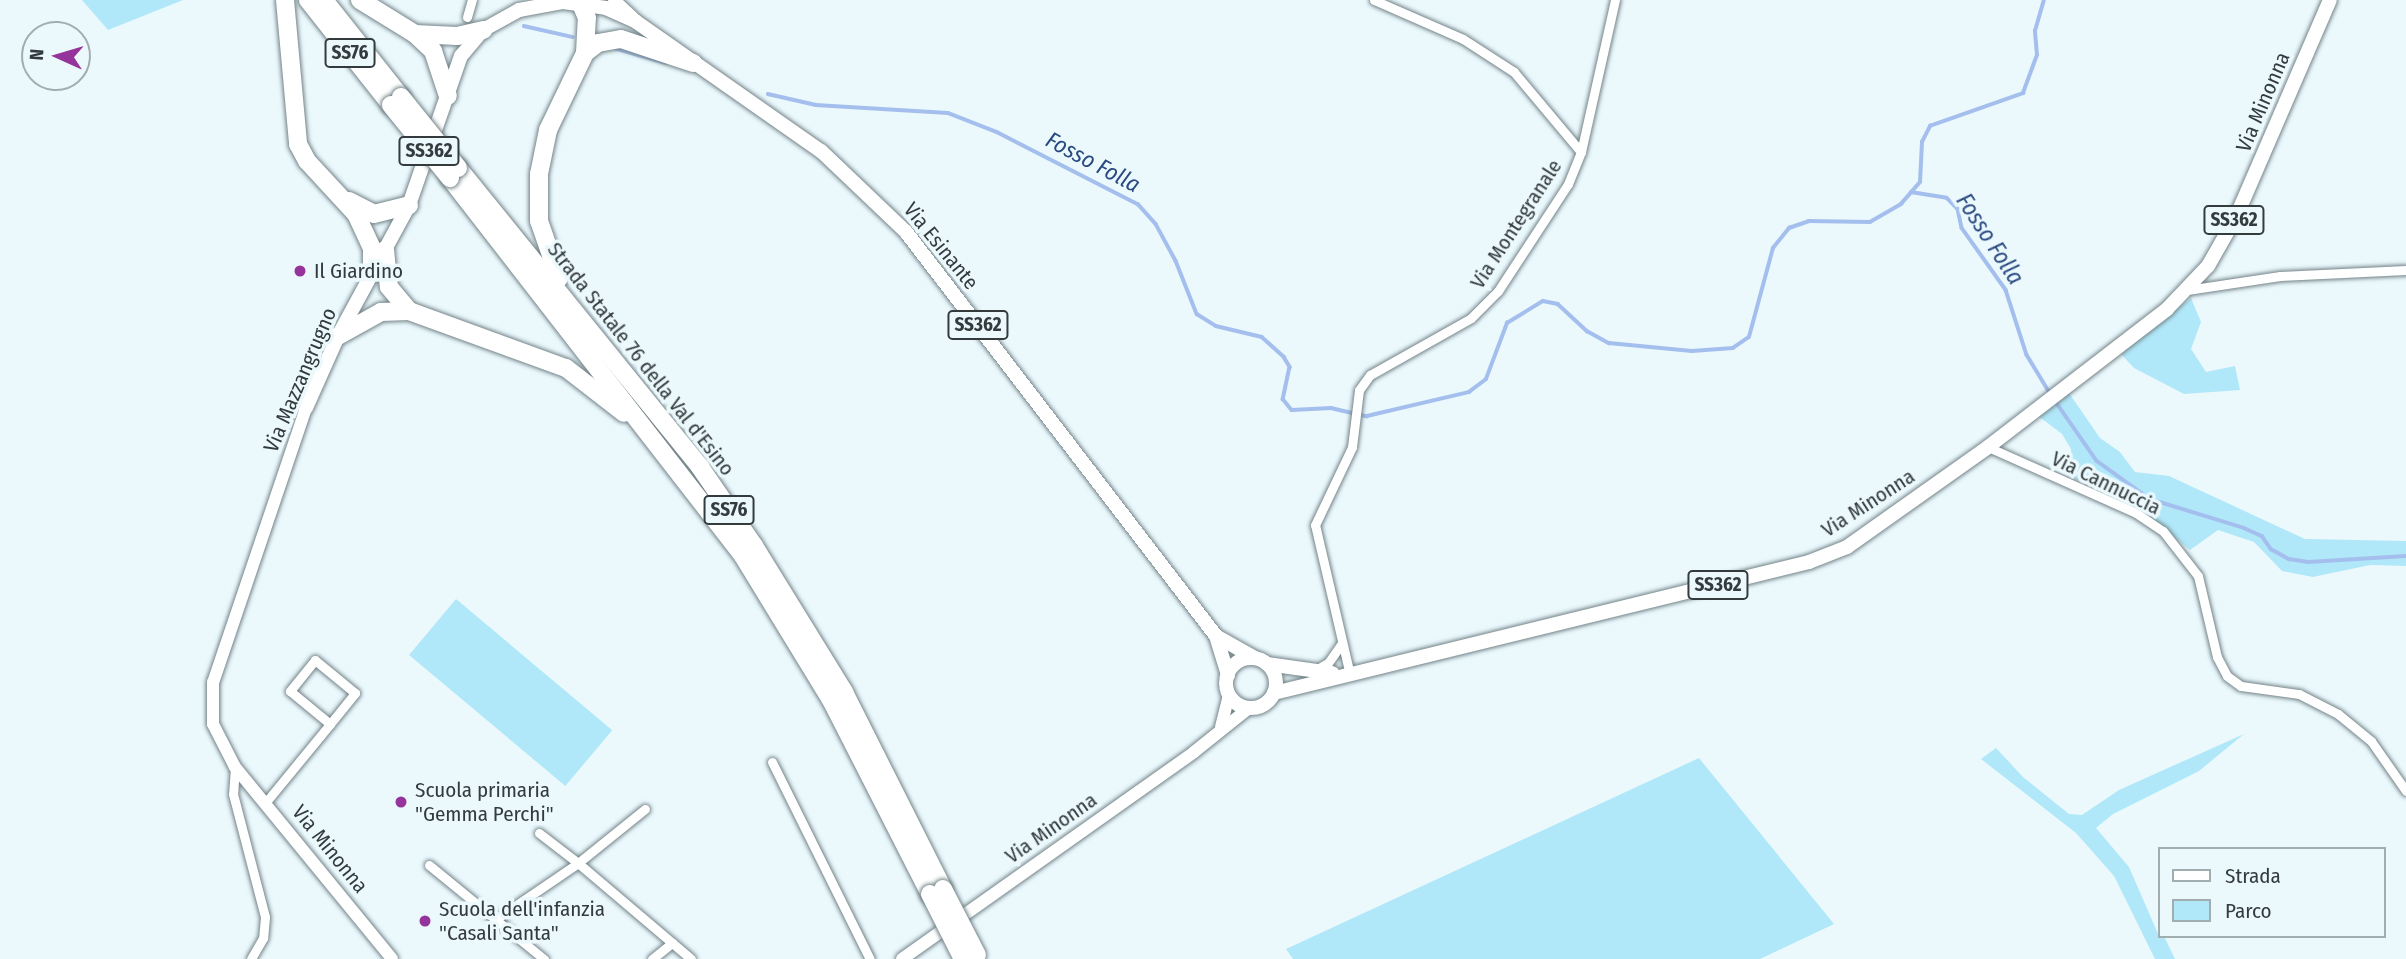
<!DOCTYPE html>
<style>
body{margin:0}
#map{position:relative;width:2406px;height:959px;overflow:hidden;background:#ebf9fd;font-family:"Fira Sans Condensed",sans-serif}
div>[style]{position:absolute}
.green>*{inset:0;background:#b1e8f9;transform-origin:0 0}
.stream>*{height:3.5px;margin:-1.75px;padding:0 1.75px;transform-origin:1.75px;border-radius:1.75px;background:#a4bfed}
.roads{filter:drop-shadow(0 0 2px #738388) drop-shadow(0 0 2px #738388)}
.street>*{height:9px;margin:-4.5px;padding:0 4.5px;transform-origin:4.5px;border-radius:4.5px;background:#fff}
.secondary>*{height:12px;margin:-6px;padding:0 6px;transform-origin:6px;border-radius:6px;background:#fff}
.primary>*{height:14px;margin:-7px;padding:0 7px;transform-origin:7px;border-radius:7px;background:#fff}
.primary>.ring{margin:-7px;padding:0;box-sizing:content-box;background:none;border:14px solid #fff;border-radius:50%}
.highway>*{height:18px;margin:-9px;padding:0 9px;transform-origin:9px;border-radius:9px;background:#fff}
.bridges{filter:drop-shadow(0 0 2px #738388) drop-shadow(0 0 2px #738388)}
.highway-bridge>*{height:18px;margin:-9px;padding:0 9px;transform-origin:9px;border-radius:9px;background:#fff}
.dots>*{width:19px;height:19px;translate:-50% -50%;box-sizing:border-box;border:4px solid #ebf9fd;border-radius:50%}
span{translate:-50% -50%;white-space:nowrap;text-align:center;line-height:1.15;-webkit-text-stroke:7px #ebf9fd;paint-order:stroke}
.shield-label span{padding:2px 5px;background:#ebf9fd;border:2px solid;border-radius:5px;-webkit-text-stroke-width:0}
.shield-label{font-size:19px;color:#343b3d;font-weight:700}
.street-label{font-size:21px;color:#343b3d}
.poi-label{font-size:21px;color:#343b3d}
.left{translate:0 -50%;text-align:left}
.water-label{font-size:23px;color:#2a4a82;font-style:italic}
.legend{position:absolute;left:2158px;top:847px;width:228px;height:91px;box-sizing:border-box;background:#ebf9fd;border:2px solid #a2adb0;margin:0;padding:9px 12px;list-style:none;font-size:21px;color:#343b3d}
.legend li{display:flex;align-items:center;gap:14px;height:35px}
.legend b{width:35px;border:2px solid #a2adb0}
.north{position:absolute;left:21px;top:21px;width:70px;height:70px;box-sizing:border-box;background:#ebf9fd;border:2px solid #a2adb0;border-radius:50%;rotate:274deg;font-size:19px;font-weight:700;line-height:28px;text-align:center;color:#343b3d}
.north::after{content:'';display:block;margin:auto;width:24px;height:32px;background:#95349b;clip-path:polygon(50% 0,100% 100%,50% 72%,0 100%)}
</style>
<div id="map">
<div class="green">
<i style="clip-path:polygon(82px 0,183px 0,108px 30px)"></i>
<i style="clip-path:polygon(2191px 298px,2201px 322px,2191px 349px,2206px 372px,2235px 366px,2240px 390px,2184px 394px,2134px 368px,2120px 353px)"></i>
<i style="clip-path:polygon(2069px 393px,2100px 438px,2120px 452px,2135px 472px,2169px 476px,2305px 539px,2406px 541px,2406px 566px,2370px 565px,2313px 577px,2282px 571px,2254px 542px,2218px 530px,2190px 550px,2140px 509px,2073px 478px,2071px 449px,2062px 434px,2037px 415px)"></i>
<i style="left:456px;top:599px;width:204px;height:73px;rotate:40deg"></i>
<i style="clip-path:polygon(2244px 734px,2199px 771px,2113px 814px,2096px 828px,2129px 867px,2159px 936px,2164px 936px,2175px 959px,2155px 959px,2114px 876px,2076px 833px,1981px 759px,1996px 748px,2023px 777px,2069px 814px,2082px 815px,2119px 790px)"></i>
<i style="clip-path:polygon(1699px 758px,1834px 924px,1760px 959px,1293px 959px,1286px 949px)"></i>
</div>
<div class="stream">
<i style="left:524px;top:26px;width:50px;rotate:12.7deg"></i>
<i style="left:614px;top:48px;width:54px;rotate:16.1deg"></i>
<i style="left:768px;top:94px;width:49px;rotate:12.9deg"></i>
<i style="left:816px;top:105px;width:132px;rotate:3.5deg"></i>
<i style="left:948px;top:113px;width:53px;rotate:21.2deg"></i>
<i style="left:997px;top:132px;width:158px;rotate:27.1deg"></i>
<i style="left:1138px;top:204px;width:27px;rotate:48deg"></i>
<i style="left:1156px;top:224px;width:42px;rotate:61.6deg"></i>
<i style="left:1176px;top:261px;width:57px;rotate:68.4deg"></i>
<i style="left:1197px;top:314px;width:22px;rotate:32deg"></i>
<i style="left:1216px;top:326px;width:47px;rotate:13.4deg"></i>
<i style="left:1262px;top:337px;width:30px;rotate:42deg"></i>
<i style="left:1284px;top:357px;width:12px;rotate:59deg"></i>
<i style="left:1290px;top:367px;width:33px;rotate:102deg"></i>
<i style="left:1283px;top:399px;width:14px;rotate:51deg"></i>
<i style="left:1292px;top:410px;width:39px;rotate:-3deg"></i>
<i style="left:1331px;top:408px;width:37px;rotate:13deg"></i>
<i style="left:1367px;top:416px;width:105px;rotate:-13.2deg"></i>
<i style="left:1469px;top:392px;width:21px;rotate:-37deg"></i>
<i style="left:1486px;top:379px;width:60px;rotate:-69.4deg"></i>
<i style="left:1507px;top:323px;width:42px;rotate:-31.4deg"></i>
<i style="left:1543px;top:301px;width:15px;rotate:11deg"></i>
<i style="left:1558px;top:304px;width:40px;rotate:43deg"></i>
<i style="left:1587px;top:331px;width:25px;rotate:29deg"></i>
<i style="left:1609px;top:343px;width:83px;rotate:5.5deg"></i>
<i style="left:1692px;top:351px;width:41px;rotate:-4.2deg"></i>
<i style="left:1733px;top:348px;width:19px;rotate:-35deg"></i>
<i style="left:1749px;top:337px;width:92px;rotate:-74.9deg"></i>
<i style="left:1773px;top:248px;width:26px;rotate:-51deg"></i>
<i style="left:1789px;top:228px;width:21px;rotate:-19deg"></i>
<i style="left:1809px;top:221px;width:61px;rotate:0.9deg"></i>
<i style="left:1870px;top:222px;width:36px;rotate:-30deg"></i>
<i style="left:1901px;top:204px;width:29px;rotate:-49deg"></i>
<i style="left:1920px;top:182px;width:40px;rotate:-87.1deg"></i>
<i style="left:1922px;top:142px;width:18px;rotate:-63deg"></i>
<i style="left:1930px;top:126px;width:99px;rotate:-19.5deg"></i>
<i style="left:2023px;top:93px;width:40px;rotate:-69.8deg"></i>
<i style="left:2037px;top:55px;width:24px;rotate:-95deg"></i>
<i style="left:2035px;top:31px;width:32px;rotate:-74deg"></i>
<i style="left:1911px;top:192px;width:36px;rotate:9deg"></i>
<i style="left:1947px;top:198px;width:16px;rotate:45deg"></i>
<i style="left:1958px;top:209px;width:19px;rotate:78deg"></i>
<i style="left:1962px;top:228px;width:76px;rotate:54.6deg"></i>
<i style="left:2006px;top:290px;width:68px;rotate:72.1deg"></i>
<i style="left:2027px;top:355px;width:44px;rotate:58.8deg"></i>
<i style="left:2054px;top:399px;width:75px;rotate:55.3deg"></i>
<i style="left:2097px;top:461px;width:65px;rotate:35.6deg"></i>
<i style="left:2150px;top:499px;width:98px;rotate:17.1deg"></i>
<i style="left:2244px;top:528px;width:20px;rotate:24deg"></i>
<i style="left:2262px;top:536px;width:16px;rotate:55deg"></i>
<i style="left:2271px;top:549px;width:21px;rotate:29deg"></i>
<i style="left:2289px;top:559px;width:19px;rotate:9deg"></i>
<i style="left:2308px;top:562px;width:98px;rotate:-3.5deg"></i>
</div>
<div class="roads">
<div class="street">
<i style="left:1374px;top:0;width:97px;rotate:23.7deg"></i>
<i style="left:1463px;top:39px;width:61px;rotate:32.9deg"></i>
<i style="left:1514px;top:72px;width:104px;rotate:50.1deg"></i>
<i style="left:467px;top:17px;width:18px;rotate:-74deg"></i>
<i style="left:2187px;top:290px;width:94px;rotate:-8.6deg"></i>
<i style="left:2280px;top:276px;width:126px;rotate:-2.7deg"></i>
<i style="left:1988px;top:447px;width:162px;rotate:24deg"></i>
<i style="left:2136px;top:513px;width:32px;rotate:34deg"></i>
<i style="left:2163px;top:531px;width:57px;rotate:52.1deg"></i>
<i style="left:2198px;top:576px;width:83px;rotate:76.8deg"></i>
<i style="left:2217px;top:657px;width:21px;rotate:62deg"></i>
<i style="left:2227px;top:676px;width:17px;rotate:36deg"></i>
<i style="left:2241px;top:686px;width:59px;rotate:7.9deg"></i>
<i style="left:2299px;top:694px;width:44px;rotate:27.1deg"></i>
<i style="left:2338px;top:714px;width:43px;rotate:39.3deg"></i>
<i style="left:2371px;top:741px;width:61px;rotate:55deg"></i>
<i style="left:1314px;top:671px;width:16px;rotate:-30deg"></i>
<i style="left:1328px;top:663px;width:24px;rotate:-55deg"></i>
<i style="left:1350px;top:675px;width:154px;rotate:-103.1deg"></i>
<i style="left:1315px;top:525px;width:86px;rotate:-64.6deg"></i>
<i style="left:1352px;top:447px;width:57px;rotate:-83deg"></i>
<i style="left:1359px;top:390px;width:19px;rotate:-54deg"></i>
<i style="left:1370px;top:375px;width:116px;rotate:-29.4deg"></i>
<i style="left:1471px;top:318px;width:38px;rotate:-45deg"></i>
<i style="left:1498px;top:291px;width:128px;rotate:-56.8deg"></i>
<i style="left:1568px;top:184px;width:35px;rotate:-68deg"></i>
<i style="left:1581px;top:152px;width:156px;rotate:-77.4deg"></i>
<i style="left:772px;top:762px;width:220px;rotate:63.6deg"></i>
<i style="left:235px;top:767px;width:27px;rotate:94deg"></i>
<i style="left:233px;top:794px;width:127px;rotate:75.4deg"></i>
<i style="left:265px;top:917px;width:21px;rotate:95deg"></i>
<i style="left:263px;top:938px;width:24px;rotate:120deg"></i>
<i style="left:266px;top:802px;width:101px;rotate:-50.6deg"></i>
<i style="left:330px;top:724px;width:40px;rotate:-51deg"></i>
<i style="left:355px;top:693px;width:52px;rotate:-140.5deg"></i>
<i style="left:315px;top:660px;width:40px;rotate:129deg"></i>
<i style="left:290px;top:691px;width:52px;rotate:39.5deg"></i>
<i style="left:539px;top:833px;width:49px;rotate:37.6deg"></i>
<i style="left:578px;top:863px;width:86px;rotate:-38.9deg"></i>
<i style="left:429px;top:865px;width:149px;rotate:39.3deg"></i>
<i style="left:496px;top:919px;width:99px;rotate:-34.3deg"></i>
<i style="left:578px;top:863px;width:148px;rotate:40.3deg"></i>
<i style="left:652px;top:959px;width:26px;rotate:-39deg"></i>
</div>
<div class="secondary">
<i style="left:614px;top:0;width:26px;rotate:43deg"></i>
<i style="left:306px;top:408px;width:289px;rotate:108.7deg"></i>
<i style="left:213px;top:682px;width:42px;rotate:90deg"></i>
<i style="left:213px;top:724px;width:48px;rotate:62.9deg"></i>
<i style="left:235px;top:767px;width:248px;rotate:50.7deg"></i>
<i style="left:1221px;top:727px;width:34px;rotate:-76deg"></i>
<i style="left:902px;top:959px;width:358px;rotate:-35.3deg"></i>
<i style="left:1194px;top:752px;width:70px;rotate:-38.7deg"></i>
</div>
<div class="primary">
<i style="left:306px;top:408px;width:79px;rotate:-66deg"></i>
<i style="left:338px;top:336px;width:149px;rotate:-61.5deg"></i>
<i style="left:409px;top:205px;width:158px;rotate:-70.8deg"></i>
<i style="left:461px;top:56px;width:34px;rotate:-50deg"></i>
<i style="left:483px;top:30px;width:41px;rotate:-29.1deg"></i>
<i style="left:519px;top:10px;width:45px;rotate:-10.3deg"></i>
<i style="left:563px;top:2px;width:43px;rotate:7.9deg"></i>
<i style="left:606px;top:8px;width:32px;rotate:24deg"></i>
<i style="left:635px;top:21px;width:227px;rotate:35deg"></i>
<i style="left:821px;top:151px;width:117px;rotate:43.6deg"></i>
<i style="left:906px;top:232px;width:509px;rotate:52.5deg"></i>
<i style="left:1216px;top:636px;width:41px;rotate:72.9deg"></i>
<i style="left:1216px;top:636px;width:45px;rotate:29.4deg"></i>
<i class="ring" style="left:1226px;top:658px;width:36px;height:36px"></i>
<i style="left:1267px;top:664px;width:66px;rotate:7.9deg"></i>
<i style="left:1274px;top:693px;width:551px;rotate:-13.76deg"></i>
<i style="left:1809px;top:562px;width:41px;rotate:-21.5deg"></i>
<i style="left:1847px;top:547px;width:173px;rotate:-35.3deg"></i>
<i style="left:1988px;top:447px;width:226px;rotate:-37.6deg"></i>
<i style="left:2167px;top:309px;width:59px;rotate:-46.4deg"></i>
<i style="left:2208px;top:266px;width:56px;rotate:-60.3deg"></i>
<i style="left:2236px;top:217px;width:236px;rotate:-66.6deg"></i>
</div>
<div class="highway">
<i style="left:285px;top:0;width:145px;rotate:84.8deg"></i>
<i style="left:298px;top:144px;width:19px;rotate:62deg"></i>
<i style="left:307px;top:161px;width:72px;rotate:47.2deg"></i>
<i style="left:356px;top:214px;width:38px;rotate:65deg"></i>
<i style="left:372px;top:248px;width:25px;rotate:90deg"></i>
<i style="left:308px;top:0;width:134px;rotate:51.7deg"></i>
<i style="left:324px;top:0;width:124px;rotate:51.6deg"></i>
<i style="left:360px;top:0;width:65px;rotate:31.7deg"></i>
<i style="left:415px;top:34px;width:25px;rotate:43deg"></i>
<i style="left:433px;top:51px;width:47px;rotate:71.6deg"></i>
<i style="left:415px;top:34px;width:42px;rotate:2.7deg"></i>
<i style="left:457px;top:36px;width:27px;rotate:-13deg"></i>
<i style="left:585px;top:53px;width:16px;rotate:-38deg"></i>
<i style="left:598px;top:43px;width:23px;rotate:-10deg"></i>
<i style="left:621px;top:39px;width:76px;rotate:18.4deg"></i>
<i style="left:458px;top:168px;width:385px;rotate:51deg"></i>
<i style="left:700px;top:467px;width:96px;rotate:55.6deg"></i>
<i style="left:754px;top:546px;width:172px;rotate:58.3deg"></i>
<i style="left:844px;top:692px;width:220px;rotate:63.3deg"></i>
<i style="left:450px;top:178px;width:478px;rotate:52.2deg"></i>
<i style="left:743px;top:556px;width:169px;rotate:58.6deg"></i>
<i style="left:831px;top:700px;width:218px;rotate:63deg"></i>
<i style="left:349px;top:201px;width:28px;rotate:27deg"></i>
<i style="left:374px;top:214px;width:36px;rotate:-14deg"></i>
<i style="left:385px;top:250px;width:37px;rotate:84deg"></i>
<i style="left:389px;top:287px;width:31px;rotate:50deg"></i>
<i style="left:559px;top:278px;width:60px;rotate:-109.3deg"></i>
<i style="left:539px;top:221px;width:47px;rotate:-90deg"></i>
<i style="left:539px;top:174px;width:45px;rotate:-78.4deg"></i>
<i style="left:548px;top:130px;width:85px;rotate:-64.3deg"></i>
<i style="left:585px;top:53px;width:35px;rotate:-87deg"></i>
<i style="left:587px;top:18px;width:15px;rotate:-113deg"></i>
<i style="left:338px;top:336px;width:49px;rotate:-29.2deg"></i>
<i style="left:381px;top:312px;width:28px;rotate:-2deg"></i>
<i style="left:409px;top:311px;width:167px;rotate:20deg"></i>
<i style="left:566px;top:368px;width:73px;rotate:37.8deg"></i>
</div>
</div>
<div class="bridges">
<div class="highway-bridge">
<i style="left:401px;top:97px;width:91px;rotate:51.2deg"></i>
<i style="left:391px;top:105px;width:94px;rotate:51.1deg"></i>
<i style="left:943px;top:889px;width:74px;rotate:62.7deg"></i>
<i style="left:930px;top:894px;width:73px;rotate:63.1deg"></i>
</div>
</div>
<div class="dots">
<i style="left:300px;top:271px;background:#95349b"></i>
<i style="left:401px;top:802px;background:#95349b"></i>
<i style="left:425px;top:921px;background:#95349b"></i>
</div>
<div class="shield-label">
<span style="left:350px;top:53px">SS76</span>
<span style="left:429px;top:151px">SS362</span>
<span style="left:2234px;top:220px">SS362</span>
<span style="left:978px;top:325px">SS362</span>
<span style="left:729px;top:510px">SS76</span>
<span style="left:1718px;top:585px">SS362</span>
</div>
<div class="street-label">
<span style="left:2263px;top:102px;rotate:-67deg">Via Minonna</span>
<span style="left:1516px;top:224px;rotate:-57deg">Via Montegranale</span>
<span style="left:941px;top:246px;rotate:51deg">Via Esinante</span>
<span style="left:641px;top:359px;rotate:52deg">Strada Statale 76 della Val d'Esino</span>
<span style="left:300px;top:380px;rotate:-67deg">Via Mazzangrugno</span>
<span style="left:2106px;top:483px;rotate:26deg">Via Cannuccia</span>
<span style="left:1868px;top:503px;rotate:-33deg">Via Minonna</span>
<span style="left:1051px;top:828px;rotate:-35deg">Via Minonna</span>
<span style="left:330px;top:849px;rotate:51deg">Via Minonna</span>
</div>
<div class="poi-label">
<span class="left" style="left:314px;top:271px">Il Giardino</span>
<span class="left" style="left:415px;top:802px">Scuola primaria<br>"Gemma Perchi"</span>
<span class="left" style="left:439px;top:921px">Scuola dell'infanzia<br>"Casali Santa"</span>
</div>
<div class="water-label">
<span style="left:1093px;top:162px;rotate:28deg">Fosso Folla</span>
<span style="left:1990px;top:239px;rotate:57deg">Fosso Folla</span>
</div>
<ul class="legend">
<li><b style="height:9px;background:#fff"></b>Strada</li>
<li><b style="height:19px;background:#b1e8f9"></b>Parco</li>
</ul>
<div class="north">N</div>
</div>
